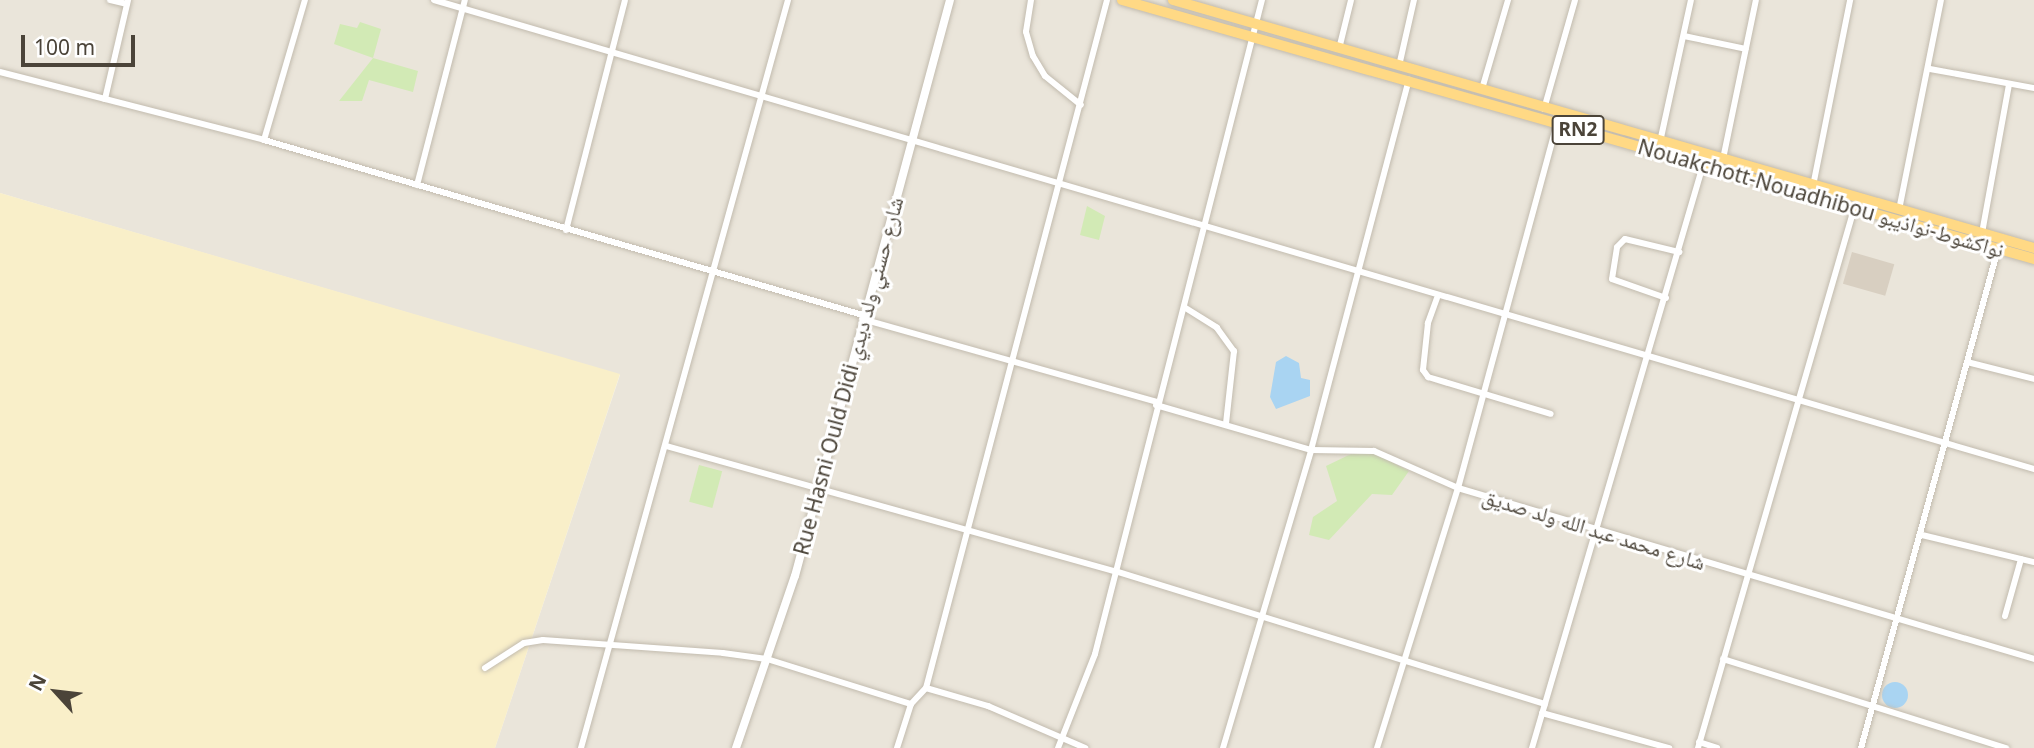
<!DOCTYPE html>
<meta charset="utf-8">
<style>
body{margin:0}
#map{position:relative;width:2034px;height:748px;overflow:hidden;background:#f6f3ec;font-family:"Noto Sans","Noto Naskh Arabic",sans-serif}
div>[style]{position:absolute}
.residential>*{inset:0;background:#eae5da}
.green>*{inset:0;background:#d2eab5;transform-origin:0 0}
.sand>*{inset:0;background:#f9efc9}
.water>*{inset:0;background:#a9d4f2}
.round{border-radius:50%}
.building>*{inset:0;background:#d8cfc1;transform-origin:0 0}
.roads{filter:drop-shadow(0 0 2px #c2bbae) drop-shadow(0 0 2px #c2bbae)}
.minor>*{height:6px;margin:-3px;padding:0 3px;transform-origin:3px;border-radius:3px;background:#fff}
.tertiary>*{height:8px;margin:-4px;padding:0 4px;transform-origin:4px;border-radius:4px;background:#fff}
.trunk>*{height:10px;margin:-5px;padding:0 5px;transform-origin:5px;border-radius:5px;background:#ffd985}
span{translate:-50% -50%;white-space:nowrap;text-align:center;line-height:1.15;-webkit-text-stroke:6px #fff;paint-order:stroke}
.shield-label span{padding:2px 5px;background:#fff;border:2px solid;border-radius:5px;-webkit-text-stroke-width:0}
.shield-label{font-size:19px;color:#4b4439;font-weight:700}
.street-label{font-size:21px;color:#4b4439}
.north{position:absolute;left:21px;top:657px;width:70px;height:70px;-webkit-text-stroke:5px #fff;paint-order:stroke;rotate:297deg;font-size:19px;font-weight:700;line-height:28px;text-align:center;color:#4b4439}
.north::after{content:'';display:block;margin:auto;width:24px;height:32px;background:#4b4439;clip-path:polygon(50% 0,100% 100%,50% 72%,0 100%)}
.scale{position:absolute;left:21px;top:35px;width:114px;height:32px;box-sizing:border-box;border:4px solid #4b4439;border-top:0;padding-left:9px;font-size:21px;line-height:24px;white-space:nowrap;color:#4b4439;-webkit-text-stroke:5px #fff;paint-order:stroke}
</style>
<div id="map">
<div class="residential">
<i style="clip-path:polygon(0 0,2034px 0,2034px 748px,495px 748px,620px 375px,0 193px)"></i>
</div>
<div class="green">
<i style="clip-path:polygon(360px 22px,381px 29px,373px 58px,418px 71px,413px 92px,369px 80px,362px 101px,339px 101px,373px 58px,334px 44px,340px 24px,357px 28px)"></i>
<i style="clip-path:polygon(1087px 206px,1105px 216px,1099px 240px,1080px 235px)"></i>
<i style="clip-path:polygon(1353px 453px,1374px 453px,1409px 471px,1392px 495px,1372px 494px,1329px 540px,1309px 535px,1313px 517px,1337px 501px,1326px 466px)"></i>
<i style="left:699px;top:465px;width:24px;height:38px;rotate:15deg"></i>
</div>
<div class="sand">
<i style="clip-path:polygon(0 193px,620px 374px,495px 748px,0 748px)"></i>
</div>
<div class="water">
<i style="clip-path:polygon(1286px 356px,1299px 363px,1301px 378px,1310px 380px,1310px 396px,1276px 409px,1270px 397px,1276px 362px)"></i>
<i class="round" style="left:1882px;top:682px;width:26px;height:26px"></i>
</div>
<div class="building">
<i style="left:1852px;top:252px;width:44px;height:33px;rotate:16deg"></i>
</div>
<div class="roads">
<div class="minor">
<i style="left:110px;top:0;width:17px;rotate:13deg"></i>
<i style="left:434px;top:0;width:1667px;rotate:16.34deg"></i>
<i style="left:1031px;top:0;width:32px;rotate:99deg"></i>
<i style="left:1026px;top:32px;width:25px;rotate:74deg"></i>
<i style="left:1033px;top:56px;width:23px;rotate:59deg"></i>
<i style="left:1045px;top:76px;width:46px;rotate:38.9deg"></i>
<i style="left:1684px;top:36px;width:63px;rotate:11.8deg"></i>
<i style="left:1339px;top:49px;width:50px;rotate:-76.2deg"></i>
<i style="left:1399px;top:66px;width:68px;rotate:-77.2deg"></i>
<i style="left:1930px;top:69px;width:106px;rotate:10.4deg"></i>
<i style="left:0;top:72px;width:273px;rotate:14.4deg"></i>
<i style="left:264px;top:140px;width:624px;rotate:16.29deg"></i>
<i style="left:1482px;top:89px;width:93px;rotate:-73.7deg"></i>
<i style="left:105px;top:99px;width:102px;rotate:-76.9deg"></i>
<i style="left:1544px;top:109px;width:113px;rotate:-74.1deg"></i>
<i style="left:264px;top:140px;width:146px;rotate:-73.7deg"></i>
<i style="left:1660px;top:142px;width:145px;rotate:-77.7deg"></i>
<i style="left:1723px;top:159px;width:162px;rotate:-78.3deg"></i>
<i style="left:417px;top:185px;width:191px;rotate:-75.5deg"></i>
<i style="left:1813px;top:186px;width:190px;rotate:-78.7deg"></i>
<i style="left:1899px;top:210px;width:214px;rotate:-78.7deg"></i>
<i style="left:566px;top:230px;width:237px;rotate:-75.6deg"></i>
<i style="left:1982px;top:233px;width:151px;rotate:-79.7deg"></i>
<i style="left:1437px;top:298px;width:27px;rotate:110deg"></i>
<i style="left:1428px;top:323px;width:47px;rotate:96.1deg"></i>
<i style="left:1423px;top:370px;width:9px;rotate:54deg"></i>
<i style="left:1428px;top:377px;width:128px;rotate:16.7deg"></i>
<i style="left:1666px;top:298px;width:57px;rotate:-160.6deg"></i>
<i style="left:1612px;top:279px;width:32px;rotate:-81deg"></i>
<i style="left:1617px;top:247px;width:11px;rotate:-45deg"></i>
<i style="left:1625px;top:239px;width:56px;rotate:13.5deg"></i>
<i style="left:1184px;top:307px;width:39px;rotate:32deg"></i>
<i style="left:1217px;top:328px;width:29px;rotate:54deg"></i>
<i style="left:1234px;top:351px;width:73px;rotate:96.3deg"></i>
<i style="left:862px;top:319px;width:306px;rotate:15.7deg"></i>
<i style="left:1967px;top:362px;width:69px;rotate:14.2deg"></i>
<i style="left:1156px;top:405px;width:161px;rotate:16.2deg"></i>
<i style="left:1311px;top:450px;width:63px;rotate:0.9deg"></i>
<i style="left:1374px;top:451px;width:92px;rotate:23.8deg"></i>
<i style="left:1458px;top:488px;width:601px;rotate:16.53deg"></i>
<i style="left:666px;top:446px;width:466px;rotate:15.6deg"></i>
<i style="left:1115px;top:571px;width:450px;rotate:17.2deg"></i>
<i style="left:1922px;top:535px;width:115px;rotate:13.6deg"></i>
<i style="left:2005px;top:616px;width:59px;rotate:-74.3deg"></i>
<i style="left:1723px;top:659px;width:297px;rotate:17.5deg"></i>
<i style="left:485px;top:668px;width:46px;rotate:-32.7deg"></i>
<i style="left:524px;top:643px;width:19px;rotate:-9deg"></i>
<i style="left:543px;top:640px;width:180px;rotate:4.1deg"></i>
<i style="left:723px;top:653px;width:44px;rotate:7.8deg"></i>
<i style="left:767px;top:659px;width:151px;rotate:17.4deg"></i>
<i style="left:926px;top:688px;width:65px;rotate:16.2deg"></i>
<i style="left:988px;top:706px;width:106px;rotate:23.4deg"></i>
<i style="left:1542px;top:713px;width:132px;rotate:15.4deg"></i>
<i style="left:1699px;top:742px;width:19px;rotate:18deg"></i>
<i style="left:581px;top:748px;width:776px;rotate:-74.53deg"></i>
<i style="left:897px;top:748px;width:46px;rotate:-72.3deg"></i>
<i style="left:911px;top:704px;width:22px;rotate:-47deg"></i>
<i style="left:926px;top:688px;width:711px;rotate:-75.26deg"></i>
<i style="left:1058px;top:748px;width:101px;rotate:-68.5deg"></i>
<i style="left:1095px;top:654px;width:675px;rotate:-75.68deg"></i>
<i style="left:1223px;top:748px;width:311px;rotate:-73.5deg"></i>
<i style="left:1311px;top:450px;width:383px;rotate:-75.2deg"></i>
<i style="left:1377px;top:748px;width:272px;rotate:-72.7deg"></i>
<i style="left:1458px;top:488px;width:377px;rotate:-74.8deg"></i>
<i style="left:1532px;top:748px;width:608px;rotate:-73.65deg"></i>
<i style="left:1698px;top:748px;width:561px;rotate:-73.86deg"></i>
<i style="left:1861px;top:748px;width:517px;rotate:-74.65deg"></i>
</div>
<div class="tertiary">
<i style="left:736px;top:748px;width:182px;rotate:-71.1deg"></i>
<i style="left:795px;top:576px;width:596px;rotate:-74.94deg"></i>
</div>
<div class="trunk">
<i style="left:1122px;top:0;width:948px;rotate:15.85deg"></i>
<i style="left:1173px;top:0;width:896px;rotate:16.07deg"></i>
</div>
</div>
<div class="shield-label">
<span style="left:1578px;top:130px">RN2</span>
</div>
<div class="street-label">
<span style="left:1821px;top:198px;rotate:16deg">Nouakchott-Nouadhibou نواكشوط-نواذيبو</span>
<span style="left:848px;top:376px;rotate:-75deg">Rue Hasni Ould Didi شارع حسني ولد ديدي</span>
<span style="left:1594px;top:529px;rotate:17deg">شارع محمد عبد الله ولد صديق</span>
</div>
<div class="north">N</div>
<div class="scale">100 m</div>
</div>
